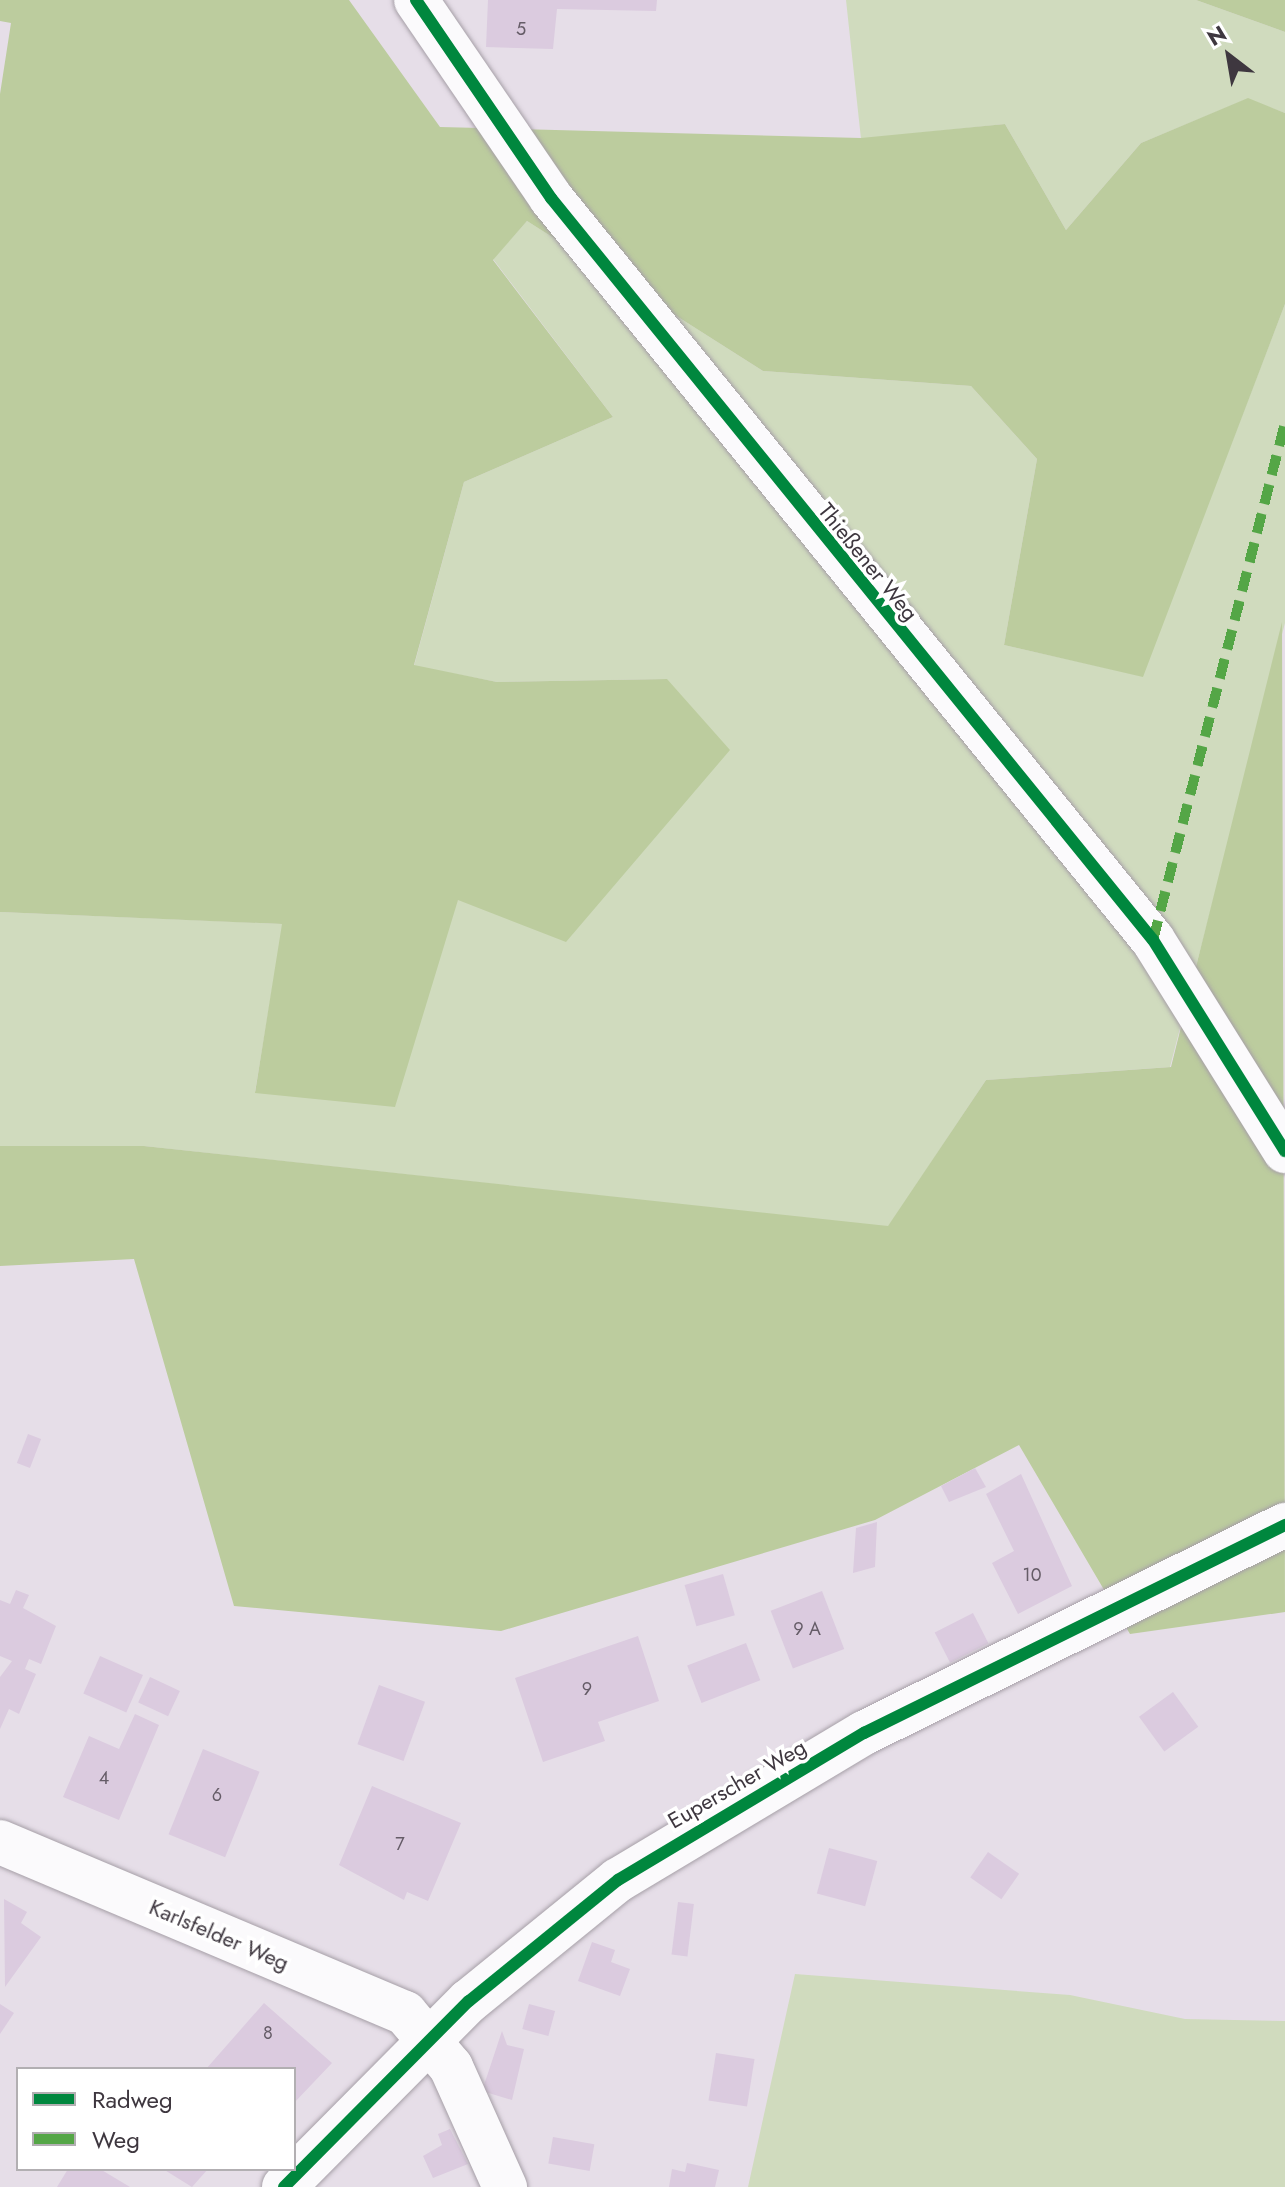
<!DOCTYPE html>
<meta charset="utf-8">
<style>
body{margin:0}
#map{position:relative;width:1285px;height:2187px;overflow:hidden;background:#e6dee8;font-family:Jost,sans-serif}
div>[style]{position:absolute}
.green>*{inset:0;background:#d0dbbe}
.forest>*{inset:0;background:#bccc9e}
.building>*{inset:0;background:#dbcbdf;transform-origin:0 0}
.roads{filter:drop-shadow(0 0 2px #a69fa7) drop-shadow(0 0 2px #a69fa7)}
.minor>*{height:44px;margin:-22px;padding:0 22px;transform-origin:22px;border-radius:22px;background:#fbfafc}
.quiet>*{height:10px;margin-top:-5px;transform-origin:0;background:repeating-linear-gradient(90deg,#54a646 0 20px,transparent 0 30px)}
.cycleway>*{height:12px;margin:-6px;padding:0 6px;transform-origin:6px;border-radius:6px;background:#00873e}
span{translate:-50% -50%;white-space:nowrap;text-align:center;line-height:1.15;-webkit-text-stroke:7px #fff;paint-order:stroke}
.number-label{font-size:18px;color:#655c67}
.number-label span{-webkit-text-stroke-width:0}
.street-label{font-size:22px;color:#3e373f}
.legend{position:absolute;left:16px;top:2067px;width:280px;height:104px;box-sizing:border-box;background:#fff;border:2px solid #b2afb2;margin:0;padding:10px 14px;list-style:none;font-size:24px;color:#3e373f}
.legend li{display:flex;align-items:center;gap:16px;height:40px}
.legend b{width:40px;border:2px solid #b2afb2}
.north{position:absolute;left:1189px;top:16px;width:80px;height:80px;-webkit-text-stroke:6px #fff;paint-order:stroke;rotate:329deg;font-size:22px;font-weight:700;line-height:32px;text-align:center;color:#3e373f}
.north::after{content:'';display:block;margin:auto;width:28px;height:36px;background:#3e373f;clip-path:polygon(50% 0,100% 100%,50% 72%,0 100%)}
</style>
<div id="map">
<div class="green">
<i style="clip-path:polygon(846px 0,1196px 0,1285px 32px,1285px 113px,1247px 99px,1141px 143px,1066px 230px,1005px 124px,861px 139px)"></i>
<i style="clip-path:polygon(527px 221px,763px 371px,971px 386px,1037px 459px,1004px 645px,1142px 676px,1285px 304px,1285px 623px,1170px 1067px,986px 1080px,888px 1227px,144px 1146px,0 1146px,0 912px,283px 924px,255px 1092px,458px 900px,667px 679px,497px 682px,414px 666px,464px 482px,613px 417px,493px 259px)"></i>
<i style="clip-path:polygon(795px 1974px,1070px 1995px,1185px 2019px,1285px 2021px,1285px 2187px,748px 2187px)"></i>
</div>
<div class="forest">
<i style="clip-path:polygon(0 0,349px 0,440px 127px,861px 138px,1005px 124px,1066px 230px,1141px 143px,1248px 98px,1285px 113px,1285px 304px,1143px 677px,1004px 645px,1037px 459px,971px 386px,763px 371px,527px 221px,493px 260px,613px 417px,464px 482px,414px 665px,497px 682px,667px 679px,730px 750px,566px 942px,458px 900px,395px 1107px,255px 1093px,282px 924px,0 912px,0 94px,11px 23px,0 21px)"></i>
<i style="clip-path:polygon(1196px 0,1285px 0,1285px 32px)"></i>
<i style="clip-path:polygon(1282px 622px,1285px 1612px,1130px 1634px,1019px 1445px,875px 1520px,501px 1631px,234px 1606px,134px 1259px,0 1266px,0 1146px,144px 1146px,888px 1226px,986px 1080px,1171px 1067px)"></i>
</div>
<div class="building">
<i style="clip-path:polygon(488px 0,657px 0,656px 11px,557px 9px,553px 49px,486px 47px)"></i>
<i style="left:28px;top:1434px;width:14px;height:31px;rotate:21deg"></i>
<i style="clip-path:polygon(975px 1468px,986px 1487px,949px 1502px,941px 1486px)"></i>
<i style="clip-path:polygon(1021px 1474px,1072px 1586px,1018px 1614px,992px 1563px,1014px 1551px,986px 1494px)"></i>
<i style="clip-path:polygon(877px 1522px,875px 1567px,853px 1573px,856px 1528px)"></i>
<i style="left:723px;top:1574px;width:43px;height:40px;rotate:74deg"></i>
<i style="clip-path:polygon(16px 1590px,29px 1595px,23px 1608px,56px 1626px,41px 1664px,29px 1659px,25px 1669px,36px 1674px,19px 1714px,9px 1709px,0 1729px,0 1677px,12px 1661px,0 1656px,0 1600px,10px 1604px)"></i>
<i style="left:822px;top:1591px;width:62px;height:55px;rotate:69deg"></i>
<i style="left:973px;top:1613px;width:34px;height:43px;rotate:63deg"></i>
<i style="clip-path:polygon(638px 1636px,659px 1701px,598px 1722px,605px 1741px,543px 1762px,515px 1678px)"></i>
<i style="left:746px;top:1643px;width:40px;height:63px;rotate:69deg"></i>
<i style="left:100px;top:1656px;width:47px;height:41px;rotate:24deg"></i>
<i style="left:150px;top:1677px;width:33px;height:28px;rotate:25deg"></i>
<i style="left:379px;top:1685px;width:49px;height:63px;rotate:20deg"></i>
<i style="left:1173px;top:1692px;width:43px;height:42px;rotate:54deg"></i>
<i style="clip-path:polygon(135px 1714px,159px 1725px,119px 1820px,63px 1797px,89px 1736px,119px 1749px)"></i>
<i style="left:203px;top:1749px;width:61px;height:92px;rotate:22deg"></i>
<i style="clip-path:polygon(372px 1786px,461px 1823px,428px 1901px,407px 1892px,404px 1900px,339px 1865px)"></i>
<i style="left:829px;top:1848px;width:50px;height:47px;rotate:15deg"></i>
<i style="left:988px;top:1852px;width:38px;height:31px;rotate:35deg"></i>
<i style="clip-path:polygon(4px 1899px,27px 1912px,21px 1923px,41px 1937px,5px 1987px)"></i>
<i style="left:678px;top:1902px;width:16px;height:53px;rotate:7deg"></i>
<i style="clip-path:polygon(592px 1942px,615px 1950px,611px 1962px,630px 1969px,620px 1996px,578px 1981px)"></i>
<i style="clip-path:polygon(264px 2003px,332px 2063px,294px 2103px,294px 2069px,206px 2069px)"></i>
<i style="clip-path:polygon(0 2004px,14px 2013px,0 2034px)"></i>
<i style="left:529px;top:2004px;width:27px;height:26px;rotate:15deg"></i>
<i style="clip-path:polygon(502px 2031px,507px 2045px,524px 2049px,512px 2100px,482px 2091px)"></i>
<i style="left:716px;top:2053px;width:39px;height:48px;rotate:9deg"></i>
<i style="clip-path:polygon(450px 2129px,468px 2164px,433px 2178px,423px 2156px,442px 2145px,438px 2134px)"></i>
<i style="left:553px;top:2137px;width:42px;height:27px;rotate:10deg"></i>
<i style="clip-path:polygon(687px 2163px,719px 2170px,715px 2187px,669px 2187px,672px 2169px,685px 2172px)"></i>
<i style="clip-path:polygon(68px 2169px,100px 2169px,130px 2187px,57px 2187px)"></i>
<i style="clip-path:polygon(163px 2169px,208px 2169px,192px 2187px)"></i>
</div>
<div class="roads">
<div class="minor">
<i style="left:416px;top:0;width:240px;rotate:55.7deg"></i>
<i style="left:551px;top:198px;width:955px;rotate:50.95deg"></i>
<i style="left:1153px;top:940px;width:249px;rotate:58deg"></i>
<i style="left:0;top:1842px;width:440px;rotate:22.9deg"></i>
<i style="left:405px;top:2013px;width:71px;rotate:49.6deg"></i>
<i style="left:451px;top:2067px;width:132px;rotate:65.8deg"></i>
<i style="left:284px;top:2187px;width:262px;rotate:-45.2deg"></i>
<i style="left:469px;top:2001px;width:192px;rotate:-39.1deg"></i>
<i style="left:618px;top:1880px;width:287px;rotate:-30.9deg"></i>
<i style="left:864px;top:1733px;width:470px;rotate:-26.3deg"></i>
</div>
</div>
<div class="quiet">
<i style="left:1153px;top:940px;width:534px;rotate:-75.68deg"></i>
</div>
<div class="cycleway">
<i style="left:416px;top:0;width:240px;rotate:55.7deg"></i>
<i style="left:551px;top:198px;width:955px;rotate:50.95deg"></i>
<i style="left:1153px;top:940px;width:249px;rotate:58deg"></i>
<i style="left:284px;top:2187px;width:262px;rotate:-45.2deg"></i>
<i style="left:469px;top:2001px;width:192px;rotate:-39.1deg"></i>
<i style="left:618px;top:1880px;width:287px;rotate:-30.9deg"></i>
<i style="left:864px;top:1733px;width:470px;rotate:-26.3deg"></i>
</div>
<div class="number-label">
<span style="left:521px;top:29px">5</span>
<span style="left:1032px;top:1575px">10</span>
<span style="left:807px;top:1629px">9 A</span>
<span style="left:587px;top:1689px">9</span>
<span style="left:104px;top:1778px">4</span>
<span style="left:217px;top:1795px">6</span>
<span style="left:400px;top:1844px">7</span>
<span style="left:268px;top:2033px">8</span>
</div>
<div class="street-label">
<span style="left:868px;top:562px;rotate:51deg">Thießener Weg</span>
<span style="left:737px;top:1784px;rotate:-30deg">Euperscher Weg</span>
<span style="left:219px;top:1935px;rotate:23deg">Karlsfelder Weg</span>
</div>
<ul class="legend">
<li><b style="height:10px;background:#00873e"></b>Radweg</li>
<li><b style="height:10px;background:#54a646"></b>Weg</li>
</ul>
<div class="north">N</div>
</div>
